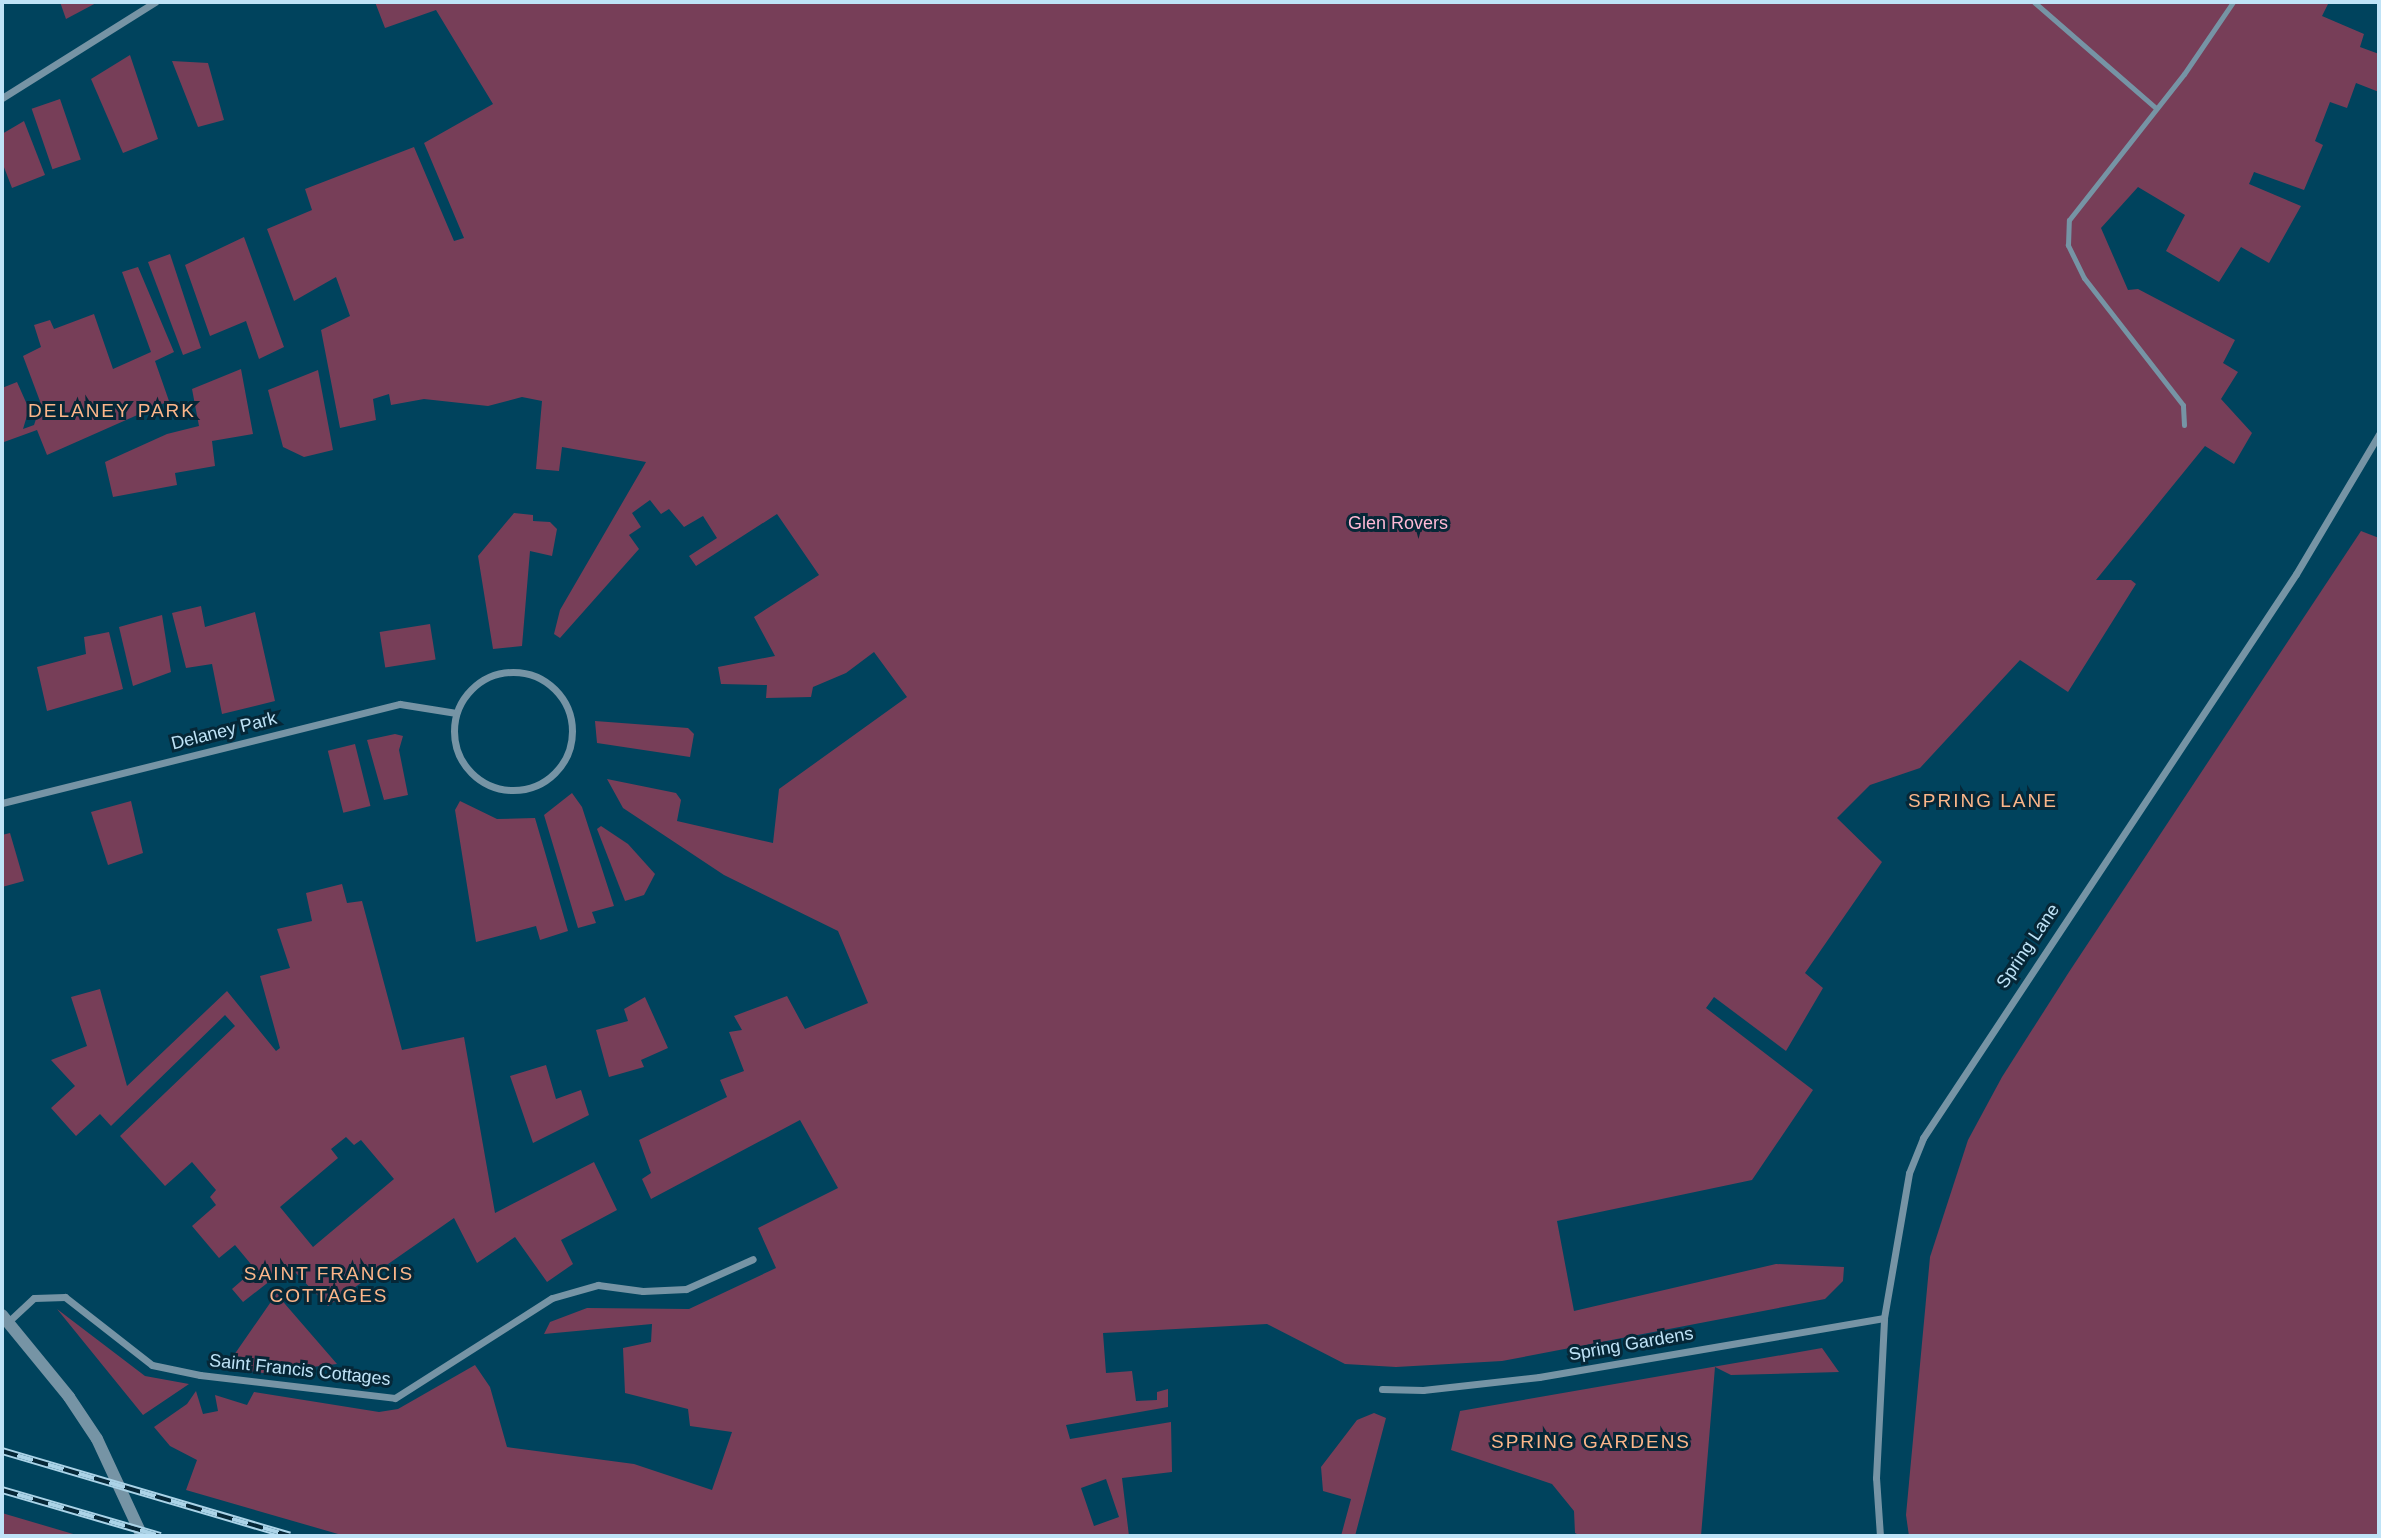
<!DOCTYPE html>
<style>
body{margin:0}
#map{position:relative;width:2381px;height:1538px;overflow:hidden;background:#00435d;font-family:Helvetica,sans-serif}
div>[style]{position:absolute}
.green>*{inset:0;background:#773e58;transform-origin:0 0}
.service>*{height:5px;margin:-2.5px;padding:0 2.5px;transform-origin:2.5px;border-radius:2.5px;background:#7694a5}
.minor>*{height:7px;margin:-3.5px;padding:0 3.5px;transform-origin:3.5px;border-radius:3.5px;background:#7694a5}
.minor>.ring{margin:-3.5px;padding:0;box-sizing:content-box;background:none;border:7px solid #7694a5;border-radius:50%}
.tertiary>*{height:12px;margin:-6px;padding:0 6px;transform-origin:6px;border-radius:6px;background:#7694a5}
.rail>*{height:8px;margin-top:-4px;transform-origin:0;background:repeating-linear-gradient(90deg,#062737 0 16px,#abd3e7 0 32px);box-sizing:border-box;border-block:2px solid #abd3e7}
span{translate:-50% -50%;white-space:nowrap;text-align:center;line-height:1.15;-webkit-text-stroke:6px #062737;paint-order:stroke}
.park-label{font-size:18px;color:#feb9d5}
.street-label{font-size:18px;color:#bfe3f7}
.neighbourhood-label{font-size:19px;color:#fcb68a;letter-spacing:2px}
.frame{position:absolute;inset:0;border:4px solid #bfe3f7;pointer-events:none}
</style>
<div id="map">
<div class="green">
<i style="clip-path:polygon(60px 2px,98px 2px,66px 19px)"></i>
<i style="clip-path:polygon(evenodd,375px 2px,2329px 2px,2322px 16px,2364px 34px,2360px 47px,2379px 54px,2379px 92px,2356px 83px,2347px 108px,2330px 102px,2315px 141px,2323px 145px,2304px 190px,2254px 172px,2249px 184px,2301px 206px,2269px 263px,2241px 247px,2219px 282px,2166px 251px,2185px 215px,2138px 187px,2101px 228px,2128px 290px,2138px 289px,2235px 340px,2223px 363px,2238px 372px,2221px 399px,2252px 433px,2234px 464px,2205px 446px,2096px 580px,2131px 580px,2136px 584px,2068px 692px,2020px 660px,1920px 768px,1870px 785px,1837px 818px,1882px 862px,1805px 973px,1823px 988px,1786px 1051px,1714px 997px,1706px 1008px,1813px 1090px,1752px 1180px,1557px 1221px,1574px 1311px,1776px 1264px,1844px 1267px,1843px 1281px,1825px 1299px,1502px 1361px,1396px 1367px,1345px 1364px,1267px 1324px,1103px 1333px,1106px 1373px,1132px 1371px,1136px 1401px,1157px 1400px,1157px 1392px,1168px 1389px,1168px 1407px,1066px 1425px,1070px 1439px,1171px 1422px,1172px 1472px,1122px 1478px,1129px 1536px,345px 1536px,186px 1490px,197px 1460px,170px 1446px,154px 1427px,187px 1404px,196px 1391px,203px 1414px,218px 1411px,215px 1395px,247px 1405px,254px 1392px,379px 1412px,398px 1409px,475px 1365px,490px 1387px,507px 1447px,634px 1464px,712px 1490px,732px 1432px,690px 1426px,688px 1409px,625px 1393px,623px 1348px,651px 1342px,652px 1324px,544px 1334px,550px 1322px,587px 1308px,689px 1309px,776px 1268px,758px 1228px,838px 1188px,800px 1120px,651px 1199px,642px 1179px,651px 1173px,639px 1140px,727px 1097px,720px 1080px,744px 1071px,729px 1032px,742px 1030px,734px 1016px,787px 996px,805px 1029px,868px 1003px,838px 931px,724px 875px,623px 808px,607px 779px,676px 793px,681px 800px,677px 821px,773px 843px,779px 789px,907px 697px,874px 652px,846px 673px,813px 687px,811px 697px,766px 698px,767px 685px,721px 684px,718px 667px,775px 656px,754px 617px,819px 575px,777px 514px,696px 566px,689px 556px,717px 538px,703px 516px,684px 527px,669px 509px,661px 514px,650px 500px,632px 513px,641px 527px,629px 535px,639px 549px,560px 638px,554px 634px,560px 610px,646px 462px,562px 447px,559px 471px,536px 469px,542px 401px,522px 397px,488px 406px,424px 399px,391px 405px,389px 394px,373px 399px,376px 420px,340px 428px,321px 330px,350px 316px,336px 277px,294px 301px,267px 229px,312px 210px,305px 189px,414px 147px,454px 241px,464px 238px,424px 143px,493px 104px,436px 10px,385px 28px,375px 2px,1106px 1479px,1119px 1517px,1094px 1526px,1081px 1488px,1106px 1479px)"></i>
<i style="clip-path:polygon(130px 55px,158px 139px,123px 153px,91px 79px)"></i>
<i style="clip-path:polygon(172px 61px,208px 63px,224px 120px,198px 127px)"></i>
<i style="left:60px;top:99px;width:64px;height:30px;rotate:71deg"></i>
<i style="clip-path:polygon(24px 121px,45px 175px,12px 188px,2px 162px,2px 134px)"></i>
<i style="clip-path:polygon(244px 237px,284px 347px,259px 359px,246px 321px,210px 336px,185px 265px)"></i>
<i style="clip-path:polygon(170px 254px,201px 348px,183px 355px,148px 262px)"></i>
<i style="clip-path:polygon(138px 267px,174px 352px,155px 361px,169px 401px,47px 455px,37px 430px,4px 442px,2px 388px,17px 382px,29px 409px,23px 429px,34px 425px,41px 404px,23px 356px,41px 347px,34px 325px,50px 320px,54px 329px,94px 314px,113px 369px,151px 352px,122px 272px)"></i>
<i style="clip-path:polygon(241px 369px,253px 434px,212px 441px,215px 466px,175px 473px,177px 485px,113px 497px,105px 462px,167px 434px,199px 426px,192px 389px)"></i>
<i style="clip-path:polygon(318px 370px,333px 450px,304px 457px,283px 447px,268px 390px)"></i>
<i style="clip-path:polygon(514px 513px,533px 515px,533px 521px,550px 522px,557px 529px,552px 556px,530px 551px,522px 646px,493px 649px,478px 556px)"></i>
<i style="clip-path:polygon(2361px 531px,2379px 538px,2379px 1536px,1909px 1536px,1906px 1515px,1930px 1257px,1968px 1140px,2002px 1077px,2069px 972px)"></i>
<i style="clip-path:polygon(201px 606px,205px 627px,255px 612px,275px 701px,222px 714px,212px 664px,186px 668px,172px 613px)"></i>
<i style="clip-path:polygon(162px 615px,171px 672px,133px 686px,119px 627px)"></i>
<i style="left:430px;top:624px;width:36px;height:51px;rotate:81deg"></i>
<i style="clip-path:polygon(109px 632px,123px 689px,47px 711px,37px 667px,86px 654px,84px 637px)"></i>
<i style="clip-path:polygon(595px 721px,688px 728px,694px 734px,690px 757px,597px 743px)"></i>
<i style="clip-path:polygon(395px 734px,403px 736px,399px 750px,408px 795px,384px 800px,367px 740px)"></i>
<i style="left:355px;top:744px;width:64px;height:28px;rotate:76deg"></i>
<i style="clip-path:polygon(572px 793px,582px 807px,614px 906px,592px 912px,596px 923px,578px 928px,544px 815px)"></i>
<i style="clip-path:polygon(131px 801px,143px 853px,108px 865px,91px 812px)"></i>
<i style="clip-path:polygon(460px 801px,497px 819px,535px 818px,568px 931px,540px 940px,536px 926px,476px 942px,455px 810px)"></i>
<i style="clip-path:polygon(601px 826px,628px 844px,655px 874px,644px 895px,625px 901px,597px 829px)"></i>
<i style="clip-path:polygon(10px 833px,24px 881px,2px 887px,2px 835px)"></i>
<i style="clip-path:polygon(evenodd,342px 884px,347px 903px,362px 901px,402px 1050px,464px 1037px,495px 1213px,594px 1162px,617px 1210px,561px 1240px,573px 1264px,547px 1282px,515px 1237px,477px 1263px,454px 1218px,328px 1306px,289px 1266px,243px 1302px,232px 1289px,255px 1269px,235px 1245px,219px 1258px,192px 1226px,216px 1205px,210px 1197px,216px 1190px,192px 1162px,165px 1186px,120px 1136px,235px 1026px,225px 1015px,111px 1126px,100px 1114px,76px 1136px,51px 1108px,75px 1086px,51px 1060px,87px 1046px,71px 997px,100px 989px,127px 1086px,227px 991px,276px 1051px,280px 1048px,260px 976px,290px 968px,277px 929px,312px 921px,306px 893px,342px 884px,346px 1137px,354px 1145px,361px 1140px,394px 1179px,313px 1247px,280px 1207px,338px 1158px,331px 1149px,346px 1137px)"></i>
<i style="clip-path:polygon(645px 997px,668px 1048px,641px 1060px,644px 1067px,609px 1077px,596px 1030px,628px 1021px,624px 1009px)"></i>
<i style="clip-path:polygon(546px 1065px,556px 1099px,581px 1090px,589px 1115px,533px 1143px,510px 1076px)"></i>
<i style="clip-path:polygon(277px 1293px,285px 1304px,337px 1364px,263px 1373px,225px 1368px)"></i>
<i style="clip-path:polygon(57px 1309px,145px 1376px,189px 1384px,143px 1415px)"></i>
<i style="clip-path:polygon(1822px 1348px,1839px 1372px,1731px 1375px,1715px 1367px,1701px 1536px,1581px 1536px,1575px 1533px,1574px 1511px,1552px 1484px,1451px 1450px,1460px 1411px)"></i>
<i style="clip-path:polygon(1374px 1413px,1386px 1418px,1355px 1536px,1341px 1536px,1351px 1499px,1323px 1491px,1321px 1467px,1357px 1420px)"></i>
<i style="clip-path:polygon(2px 1513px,80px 1536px,2px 1536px)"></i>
</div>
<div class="service">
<i style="left:2034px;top:2px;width:162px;rotate:41deg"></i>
<i style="left:2184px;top:425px;width:20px;rotate:-93deg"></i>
<i style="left:2183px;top:405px;width:161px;rotate:-127.9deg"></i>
<i style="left:2084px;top:278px;width:37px;rotate:-116deg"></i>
<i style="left:2068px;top:245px;width:25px;rotate:-88deg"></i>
<i style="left:2069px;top:220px;width:186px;rotate:-51.8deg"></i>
<i style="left:2184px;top:74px;width:87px;rotate:-55.8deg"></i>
</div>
<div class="minor">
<i style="left:2px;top:98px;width:181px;rotate:-32.1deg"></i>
<i class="ring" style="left:454px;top:672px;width:111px;height:111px"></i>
<i style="left:2px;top:803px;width:410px;rotate:-14deg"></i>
<i style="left:400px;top:704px;width:57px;rotate:9.1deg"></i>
<i style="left:8px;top:1322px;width:35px;rotate:-43deg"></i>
<i style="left:34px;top:1298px;width:31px;rotate:-2deg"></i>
<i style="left:65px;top:1297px;width:110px;rotate:38deg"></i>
<i style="left:152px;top:1365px;width:49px;rotate:11.8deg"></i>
<i style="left:200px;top:1375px;width:196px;rotate:6.7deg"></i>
<i style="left:395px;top:1398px;width:186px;rotate:-32.5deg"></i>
<i style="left:552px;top:1298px;width:48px;rotate:-15.8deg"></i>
<i style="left:598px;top:1285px;width:45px;rotate:7.6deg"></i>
<i style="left:643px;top:1291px;width:43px;rotate:-2.7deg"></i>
<i style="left:686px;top:1289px;width:73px;rotate:-24.1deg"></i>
<i style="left:1382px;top:1389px;width:41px;rotate:1.4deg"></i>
<i style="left:1423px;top:1390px;width:117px;rotate:-6.4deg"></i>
<i style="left:1539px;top:1377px;width:350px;rotate:-9.7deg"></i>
<i style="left:1880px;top:1536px;width:58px;rotate:-93.9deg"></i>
<i style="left:1876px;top:1478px;width:160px;rotate:-87.1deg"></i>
<i style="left:1884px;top:1318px;width:147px;rotate:-80.2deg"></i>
<i style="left:1909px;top:1173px;width:38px;rotate:-68deg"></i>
<i style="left:1923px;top:1138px;width:676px;rotate:-56.52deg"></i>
<i style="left:2296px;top:574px;width:163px;rotate:-59.3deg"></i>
</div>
<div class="tertiary">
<i style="left:2px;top:1315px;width:106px;rotate:50.7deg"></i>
<i style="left:69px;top:1397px;width:50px;rotate:56.3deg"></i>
<i style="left:97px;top:1439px;width:107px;rotate:65.1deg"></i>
</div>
<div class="rail">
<i style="left:2px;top:1451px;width:300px;rotate:16.4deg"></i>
<i style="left:2px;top:1490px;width:165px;rotate:16.2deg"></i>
</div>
<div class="park-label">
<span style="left:1398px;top:523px">Glen Rovers</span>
</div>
<div class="street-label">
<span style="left:224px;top:731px;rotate:-14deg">Delaney Park</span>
<span style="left:2028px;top:946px;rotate:-56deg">Spring Lane</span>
<span style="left:1631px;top:1344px;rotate:-10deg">Spring Gardens</span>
<span style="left:300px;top:1370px;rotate:6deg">Saint Francis Cottages</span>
</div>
<div class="neighbourhood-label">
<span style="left:112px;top:411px">DELANEY PARK</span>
<span style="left:1983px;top:801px">SPRING LANE</span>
<span style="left:329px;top:1285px">SAINT FRANCIS<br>COTTAGES</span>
<span style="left:1591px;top:1442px">SPRING GARDENS</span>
</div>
<div class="frame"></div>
</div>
